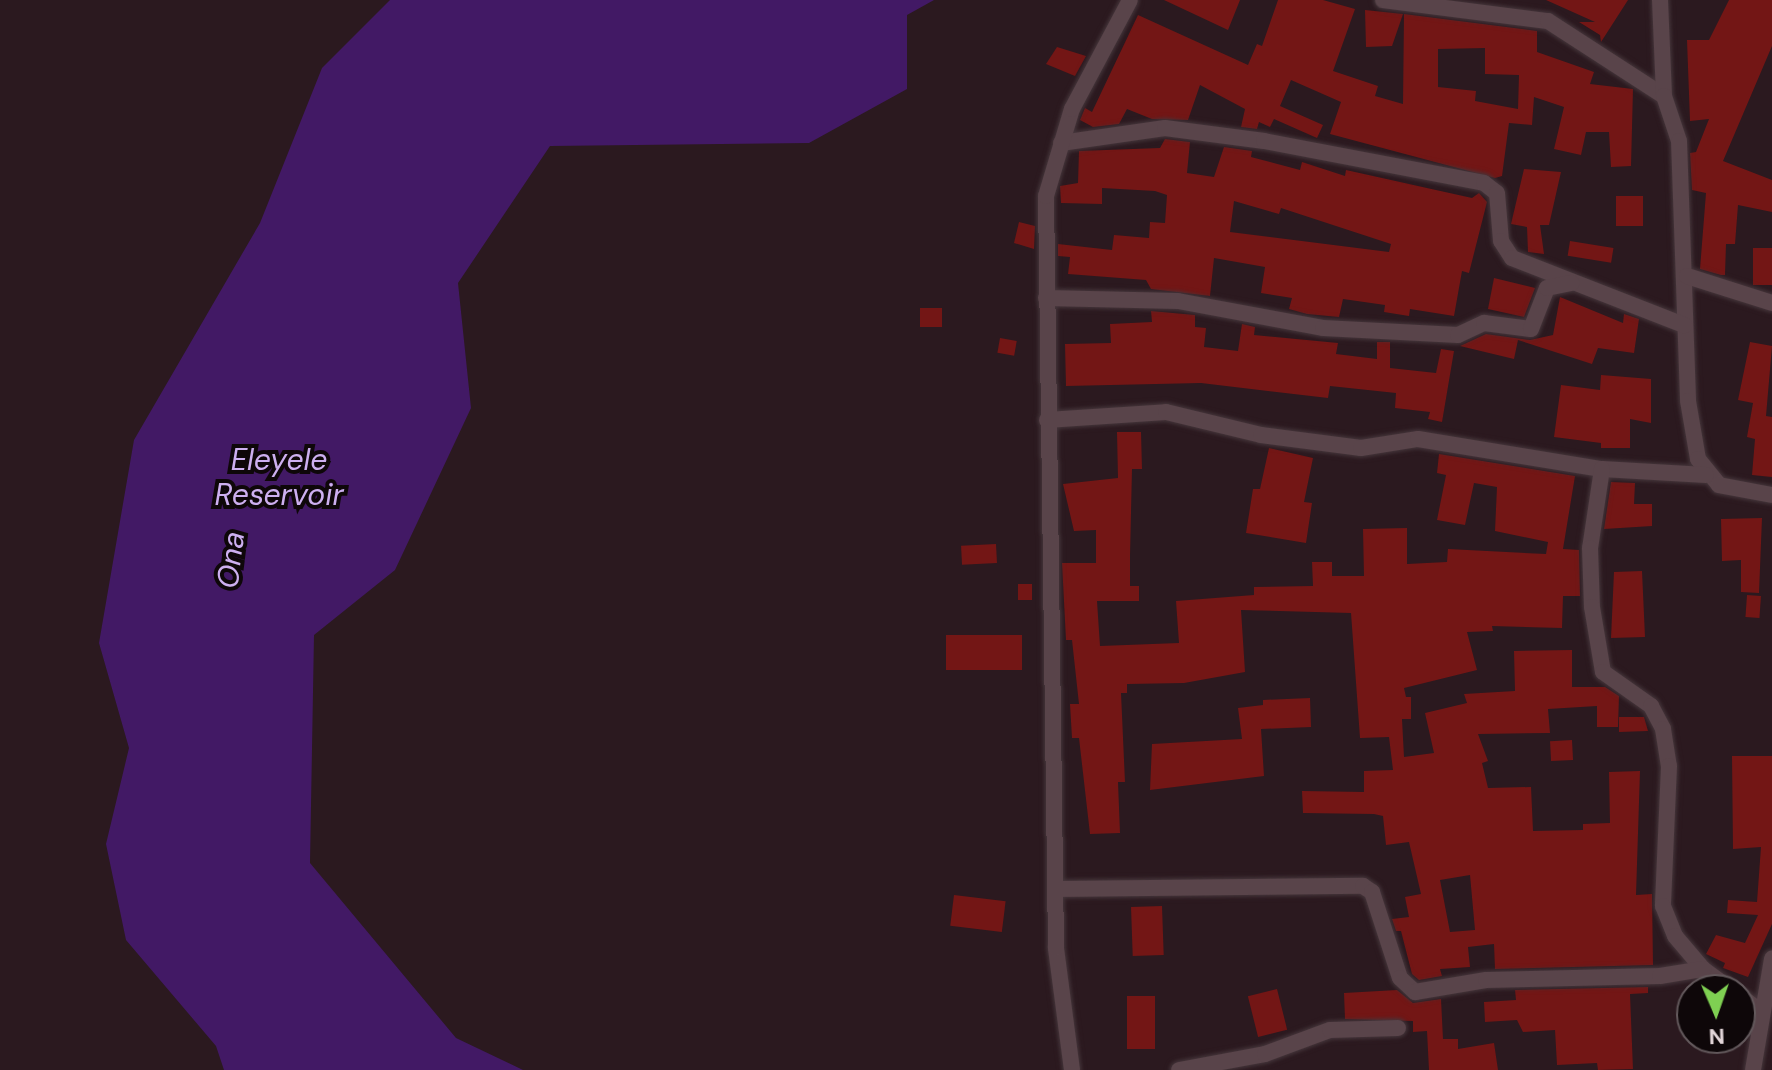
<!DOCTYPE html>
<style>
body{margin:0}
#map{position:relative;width:1772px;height:1070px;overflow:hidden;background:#2b191f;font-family:"DM Sans",sans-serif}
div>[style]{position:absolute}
.water>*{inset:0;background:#421965}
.building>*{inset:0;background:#731615;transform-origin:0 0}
.roads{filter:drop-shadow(0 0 2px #45363b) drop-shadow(0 0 2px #45363b)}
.minor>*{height:16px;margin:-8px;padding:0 8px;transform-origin:8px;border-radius:8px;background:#59444a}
span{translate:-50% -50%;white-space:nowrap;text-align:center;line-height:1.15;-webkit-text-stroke:8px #0e0709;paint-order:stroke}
.water-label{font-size:30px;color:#cdaff0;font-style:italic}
.north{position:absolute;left:1676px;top:974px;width:80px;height:80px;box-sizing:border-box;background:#0e0709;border:2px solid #63595c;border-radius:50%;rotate:178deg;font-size:22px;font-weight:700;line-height:32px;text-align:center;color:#e2d5d8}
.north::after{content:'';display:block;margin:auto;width:28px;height:36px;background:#7fd052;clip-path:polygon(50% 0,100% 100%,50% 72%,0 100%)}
</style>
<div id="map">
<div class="water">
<i style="clip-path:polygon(390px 0,934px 0,907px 15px,907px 89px,809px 143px,550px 146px,458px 283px,471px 408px,395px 570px,314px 635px,310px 863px,456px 1038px,523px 1070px,224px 1070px,216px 1046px,126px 940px,106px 844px,129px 748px,99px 643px,134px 440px,260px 223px,322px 68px)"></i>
</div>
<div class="building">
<i style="clip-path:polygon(1164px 0,1240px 0,1228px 30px)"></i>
<i style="clip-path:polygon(evenodd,1278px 0,1323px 0,1355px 9px,1333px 71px,1378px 86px,1375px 96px,1403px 104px,1404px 14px,1537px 31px,1537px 52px,1594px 72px,1590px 84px,1633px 89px,1631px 166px,1611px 167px,1609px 132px,1586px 132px,1581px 155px,1554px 149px,1564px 107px,1534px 97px,1532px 125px,1509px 123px,1502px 176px,1495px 178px,1330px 134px,1341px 102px,1291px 80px,1280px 106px,1323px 125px,1317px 138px,1274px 119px,1270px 127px,1259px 122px,1257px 129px,1241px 127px,1245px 109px,1200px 85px,1188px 120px,1152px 119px,1127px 109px,1119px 124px,1093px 127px,1080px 120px,1085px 108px,1092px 112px,1138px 15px,1248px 65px,1257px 44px,1262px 46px,1278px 0,1485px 48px,1485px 74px,1519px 75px,1518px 109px,1475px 101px,1476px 91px,1438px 87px,1438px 49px,1485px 48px)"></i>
<i style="clip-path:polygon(1546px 0,1628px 0,1601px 42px,1600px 35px,1579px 22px,1595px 22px)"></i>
<i style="clip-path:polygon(1729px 0,1772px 0,1772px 46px,1723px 161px,1772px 180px,1772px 212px,1738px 205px,1735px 244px,1726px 244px,1725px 275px,1721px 275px,1700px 269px,1706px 193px,1692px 190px,1690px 153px,1696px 152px,1709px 119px,1690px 121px,1687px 40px,1709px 40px)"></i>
<i style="clip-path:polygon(1365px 10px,1403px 14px,1392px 46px,1366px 47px)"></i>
<i style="clip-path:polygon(1057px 47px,1086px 56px,1075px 76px,1046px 64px)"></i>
<i style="clip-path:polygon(evenodd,1165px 139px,1190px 142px,1187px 173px,1214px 177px,1224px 147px,1252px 151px,1251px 157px,1300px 170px,1302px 162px,1345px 176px,1346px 170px,1472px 198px,1479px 193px,1487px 202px,1469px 273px,1462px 271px,1454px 316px,1410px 309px,1409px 316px,1384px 312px,1385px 305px,1343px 299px,1339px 317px,1307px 314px,1289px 309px,1292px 298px,1261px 293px,1265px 267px,1214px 258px,1210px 296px,1151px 289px,1146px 280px,1068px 274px,1070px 257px,1058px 256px,1058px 244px,1112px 250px,1114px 235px,1149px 238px,1150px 222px,1165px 223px,1167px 195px,1155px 191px,1102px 188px,1102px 204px,1061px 203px,1060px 186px,1078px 183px,1079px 151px,1160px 148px,1165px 139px,1234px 201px,1279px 214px,1281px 208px,1391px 244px,1389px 252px,1230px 232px,1234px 201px)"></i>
<i style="clip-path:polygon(1524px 169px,1561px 172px,1549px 225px,1540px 225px,1544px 254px,1528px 252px,1527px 227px,1511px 224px)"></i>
<i style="left:1616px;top:196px;width:27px;height:30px"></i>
<i style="clip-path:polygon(1019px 222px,1035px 226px,1034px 249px,1014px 243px)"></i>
<i style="left:1570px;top:241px;width:44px;height:15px;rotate:9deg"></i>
<i style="left:1753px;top:248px;width:19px;height:37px"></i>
<i style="clip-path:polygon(1494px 278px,1535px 288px,1524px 317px,1488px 309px)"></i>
<i style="clip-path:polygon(1560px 297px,1623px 323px,1624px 314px,1639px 319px,1634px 353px,1598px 348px,1592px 364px,1518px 340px,1514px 359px,1460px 346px,1486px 334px,1530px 340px,1553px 335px)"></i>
<i style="left:920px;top:308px;width:22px;height:19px"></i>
<i style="clip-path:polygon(1151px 311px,1195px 315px,1195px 327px,1206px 328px,1204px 347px,1238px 351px,1242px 324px,1255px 327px,1254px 335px,1338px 343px,1336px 354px,1377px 359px,1377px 342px,1390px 342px,1390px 368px,1436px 373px,1441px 349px,1454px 351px,1442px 422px,1428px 419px,1430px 412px,1395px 408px,1396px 393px,1330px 386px,1328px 398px,1201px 383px,1066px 386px,1065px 344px,1111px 343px,1110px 324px,1152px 322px)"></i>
<i style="left:1000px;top:338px;width:17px;height:15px;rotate:10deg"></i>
<i style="clip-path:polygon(1750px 342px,1772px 346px,1766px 416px,1772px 417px,1772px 477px,1752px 475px,1755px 439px,1747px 437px,1753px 403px,1738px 400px)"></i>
<i style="clip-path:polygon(1601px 375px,1651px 379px,1651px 423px,1630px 419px,1630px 448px,1601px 448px,1601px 443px,1554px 437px,1561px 385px,1600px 390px)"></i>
<i style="clip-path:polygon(evenodd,1117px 432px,1141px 432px,1142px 469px,1132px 469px,1130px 556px,1130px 586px,1139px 586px,1139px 601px,1097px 601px,1100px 646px,1179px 643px,1176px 601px,1254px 595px,1254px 587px,1313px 586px,1312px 562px,1332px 562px,1332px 576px,1364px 576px,1363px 529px,1407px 528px,1407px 564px,1447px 562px,1448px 549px,1546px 554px,1548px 542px,1495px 531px,1497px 487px,1474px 483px,1465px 525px,1437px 520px,1446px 475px,1437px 473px,1439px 454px,1575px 476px,1563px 549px,1579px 550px,1580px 596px,1563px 596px,1562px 628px,1492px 626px,1493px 631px,1467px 632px,1477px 670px,1404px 688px,1406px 697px,1411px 697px,1411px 719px,1402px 719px,1404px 757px,1434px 753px,1425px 713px,1467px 703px,1464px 694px,1515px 691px,1514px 651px,1572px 650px,1572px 687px,1605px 687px,1619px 696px,1618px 727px,1597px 727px,1597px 706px,1548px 709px,1550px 733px,1478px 734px,1488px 761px,1482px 763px,1488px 788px,1531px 787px,1533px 831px,1583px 830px,1583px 824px,1610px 823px,1609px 772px,1640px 771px,1636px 895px,1652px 894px,1653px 965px,1495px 969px,1494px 944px,1468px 947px,1470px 967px,1440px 969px,1442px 976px,1419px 980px,1412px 974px,1401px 931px,1396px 931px,1392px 919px,1409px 917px,1405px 897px,1421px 894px,1409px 842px,1386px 845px,1383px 816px,1374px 814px,1303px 813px,1302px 791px,1364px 792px,1364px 771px,1393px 770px,1389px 737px,1360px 738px,1351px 613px,1241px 610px,1245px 672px,1184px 683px,1127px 684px,1127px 693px,1121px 693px,1125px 782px,1118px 782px,1120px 833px,1090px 834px,1079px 738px,1072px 738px,1070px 704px,1079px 704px,1072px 640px,1066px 640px,1062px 563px,1096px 563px,1096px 530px,1074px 531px,1063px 484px,1118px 478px,1117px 432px,1470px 875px,1475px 930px,1450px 932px,1440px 880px,1470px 875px)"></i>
<i style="clip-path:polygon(1269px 448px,1313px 458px,1304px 502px,1312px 503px,1306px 543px,1246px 533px,1253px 489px,1260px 489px)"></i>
<i style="clip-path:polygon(1611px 482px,1635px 483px,1634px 504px,1652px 504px,1652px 526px,1604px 529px)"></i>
<i style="clip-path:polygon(1762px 518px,1759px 593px,1741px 592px,1741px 560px,1722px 561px,1721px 519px)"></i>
<i style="left:996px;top:544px;width:19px;height:35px;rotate:87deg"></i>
<i style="clip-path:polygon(1642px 571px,1645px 637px,1611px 638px,1614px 572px)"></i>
<i style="left:1018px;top:584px;width:14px;height:16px"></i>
<i style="left:1747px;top:595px;width:14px;height:22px;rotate:4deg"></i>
<i style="left:946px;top:635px;width:76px;height:35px"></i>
<i style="clip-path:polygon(1310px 698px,1311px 727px,1261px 729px,1264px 776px,1150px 790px,1152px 744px,1242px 739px,1238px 708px,1263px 705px,1263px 700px)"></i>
<i style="clip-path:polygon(1619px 717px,1644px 717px,1648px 731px,1619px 732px)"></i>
<i style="left:1572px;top:740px;width:20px;height:22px;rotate:87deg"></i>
<i style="clip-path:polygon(1732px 756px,1772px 756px,1772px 924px,1748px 977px,1723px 968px,1725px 963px,1706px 954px,1716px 935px,1745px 943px,1758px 915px,1727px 913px,1728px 900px,1757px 902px,1761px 847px,1733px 849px)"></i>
<i style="left:954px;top:895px;width:52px;height:31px;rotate:7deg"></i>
<i style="left:1162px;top:906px;width:49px;height:31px;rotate:88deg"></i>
<i style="clip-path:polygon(1648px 987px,1648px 993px,1630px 994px,1633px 1069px,1598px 1070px,1597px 1063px,1557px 1065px,1555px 1030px,1523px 1032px,1517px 1020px,1485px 1022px,1484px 1002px,1516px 1000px,1515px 990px)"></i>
<i style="left:1277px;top:989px;width:42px;height:30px;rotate:76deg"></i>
<i style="clip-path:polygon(1397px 990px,1413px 1003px,1441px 999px,1443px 1039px,1458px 1039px,1458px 1049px,1494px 1043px,1498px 1070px,1429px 1070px,1427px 1031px,1413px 1032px,1413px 1021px,1345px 1019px,1344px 993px)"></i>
<i style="left:1127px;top:996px;width:28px;height:53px"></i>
</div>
<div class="roads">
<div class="minor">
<i style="left:1383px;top:0;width:166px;rotate:7.3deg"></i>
<i style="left:1548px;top:21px;width:138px;rotate:32.9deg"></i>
<i style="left:1660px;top:0;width:96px;rotate:87.6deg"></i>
<i style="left:1664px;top:96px;width:47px;rotate:71.6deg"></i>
<i style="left:1679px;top:141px;width:260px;rotate:88deg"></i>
<i style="left:1688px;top:401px;width:59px;rotate:80.2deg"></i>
<i style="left:1698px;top:459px;width:33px;rotate:51deg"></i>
<i style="left:1719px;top:485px;width:54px;rotate:10.7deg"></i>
<i style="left:1061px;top:143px;width:105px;rotate:-8.2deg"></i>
<i style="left:1165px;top:128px;width:100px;rotate:7.5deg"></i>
<i style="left:1264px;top:141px;width:224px;rotate:10.8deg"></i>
<i style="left:1484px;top:183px;width:16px;rotate:38deg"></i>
<i style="left:1497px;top:193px;width:48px;rotate:85.2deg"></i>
<i style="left:1501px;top:241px;width:20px;rotate:57deg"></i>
<i style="left:1512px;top:258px;width:185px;rotate:21.3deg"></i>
<i style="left:1687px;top:276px;width:89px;rotate:17.6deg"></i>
<i style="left:1046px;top:298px;width:132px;rotate:1.3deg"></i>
<i style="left:1178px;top:301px;width:147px;rotate:10.5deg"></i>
<i style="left:1323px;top:328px;width:135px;rotate:3deg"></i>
<i style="left:1458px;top:335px;width:29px;rotate:-25deg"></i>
<i style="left:1484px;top:323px;width:47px;rotate:7.3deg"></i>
<i style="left:1531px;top:329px;width:44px;rotate:-68.7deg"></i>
<i style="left:1547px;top:288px;width:25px;rotate:-12deg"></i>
<i style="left:1047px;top:420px;width:119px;rotate:-3.8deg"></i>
<i style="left:1166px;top:412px;width:98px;rotate:13.6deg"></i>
<i style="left:1261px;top:435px;width:101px;rotate:7.4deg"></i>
<i style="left:1361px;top:448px;width:58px;rotate:-9deg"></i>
<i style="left:1418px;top:439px;width:186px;rotate:9.3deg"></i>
<i style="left:1602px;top:469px;width:104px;rotate:3.3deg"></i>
<i style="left:1602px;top:469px;width:80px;rotate:98.6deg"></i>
<i style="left:1590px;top:548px;width:59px;rotate:88.1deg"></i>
<i style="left:1592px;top:607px;width:66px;rotate:80.4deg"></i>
<i style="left:1603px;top:672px;width:59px;rotate:35.3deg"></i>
<i style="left:1651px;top:706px;width:26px;rotate:62deg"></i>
<i style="left:1663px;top:729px;width:37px;rotate:81deg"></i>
<i style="left:1669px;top:766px;width:140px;rotate:92.5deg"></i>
<i style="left:1663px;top:906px;width:32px;rotate:68deg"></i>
<i style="left:1675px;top:936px;width:43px;rotate:49.7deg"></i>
<i style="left:1703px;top:969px;width:36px;rotate:36deg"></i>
<i style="left:1055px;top:889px;width:308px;rotate:-0.6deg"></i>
<i style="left:1363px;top:886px;width:11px;rotate:34deg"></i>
<i style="left:1372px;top:892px;width:90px;rotate:72deg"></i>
<i style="left:1400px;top:978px;width:21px;rotate:43deg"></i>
<i style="left:1415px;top:992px;width:72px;rotate:-9.6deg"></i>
<i style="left:1486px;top:980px;width:174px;rotate:-1.3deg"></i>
<i style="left:1660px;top:976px;width:44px;rotate:-9.2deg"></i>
<i style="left:1740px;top:996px;width:26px;rotate:37deg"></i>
<i style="left:1072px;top:1070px;width:123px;rotate:-97.5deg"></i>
<i style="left:1056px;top:948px;width:752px;rotate:-90.76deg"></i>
<i style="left:1046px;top:196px;width:91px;rotate:-73.4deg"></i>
<i style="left:1072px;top:109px;width:123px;rotate:-62deg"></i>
<i style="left:1179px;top:1070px;width:87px;rotate:-10.5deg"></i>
<i style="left:1265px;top:1054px;width:69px;rotate:-20.3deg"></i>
<i style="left:1330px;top:1030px;width:68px;rotate:-1.7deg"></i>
<i style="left:1753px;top:1070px;width:113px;rotate:-80.3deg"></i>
</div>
</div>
<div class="water-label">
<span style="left:279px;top:477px">Eleyele<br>Reservoir</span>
<span style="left:231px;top:560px;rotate:-83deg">Ona</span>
</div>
<div class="north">N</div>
</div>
